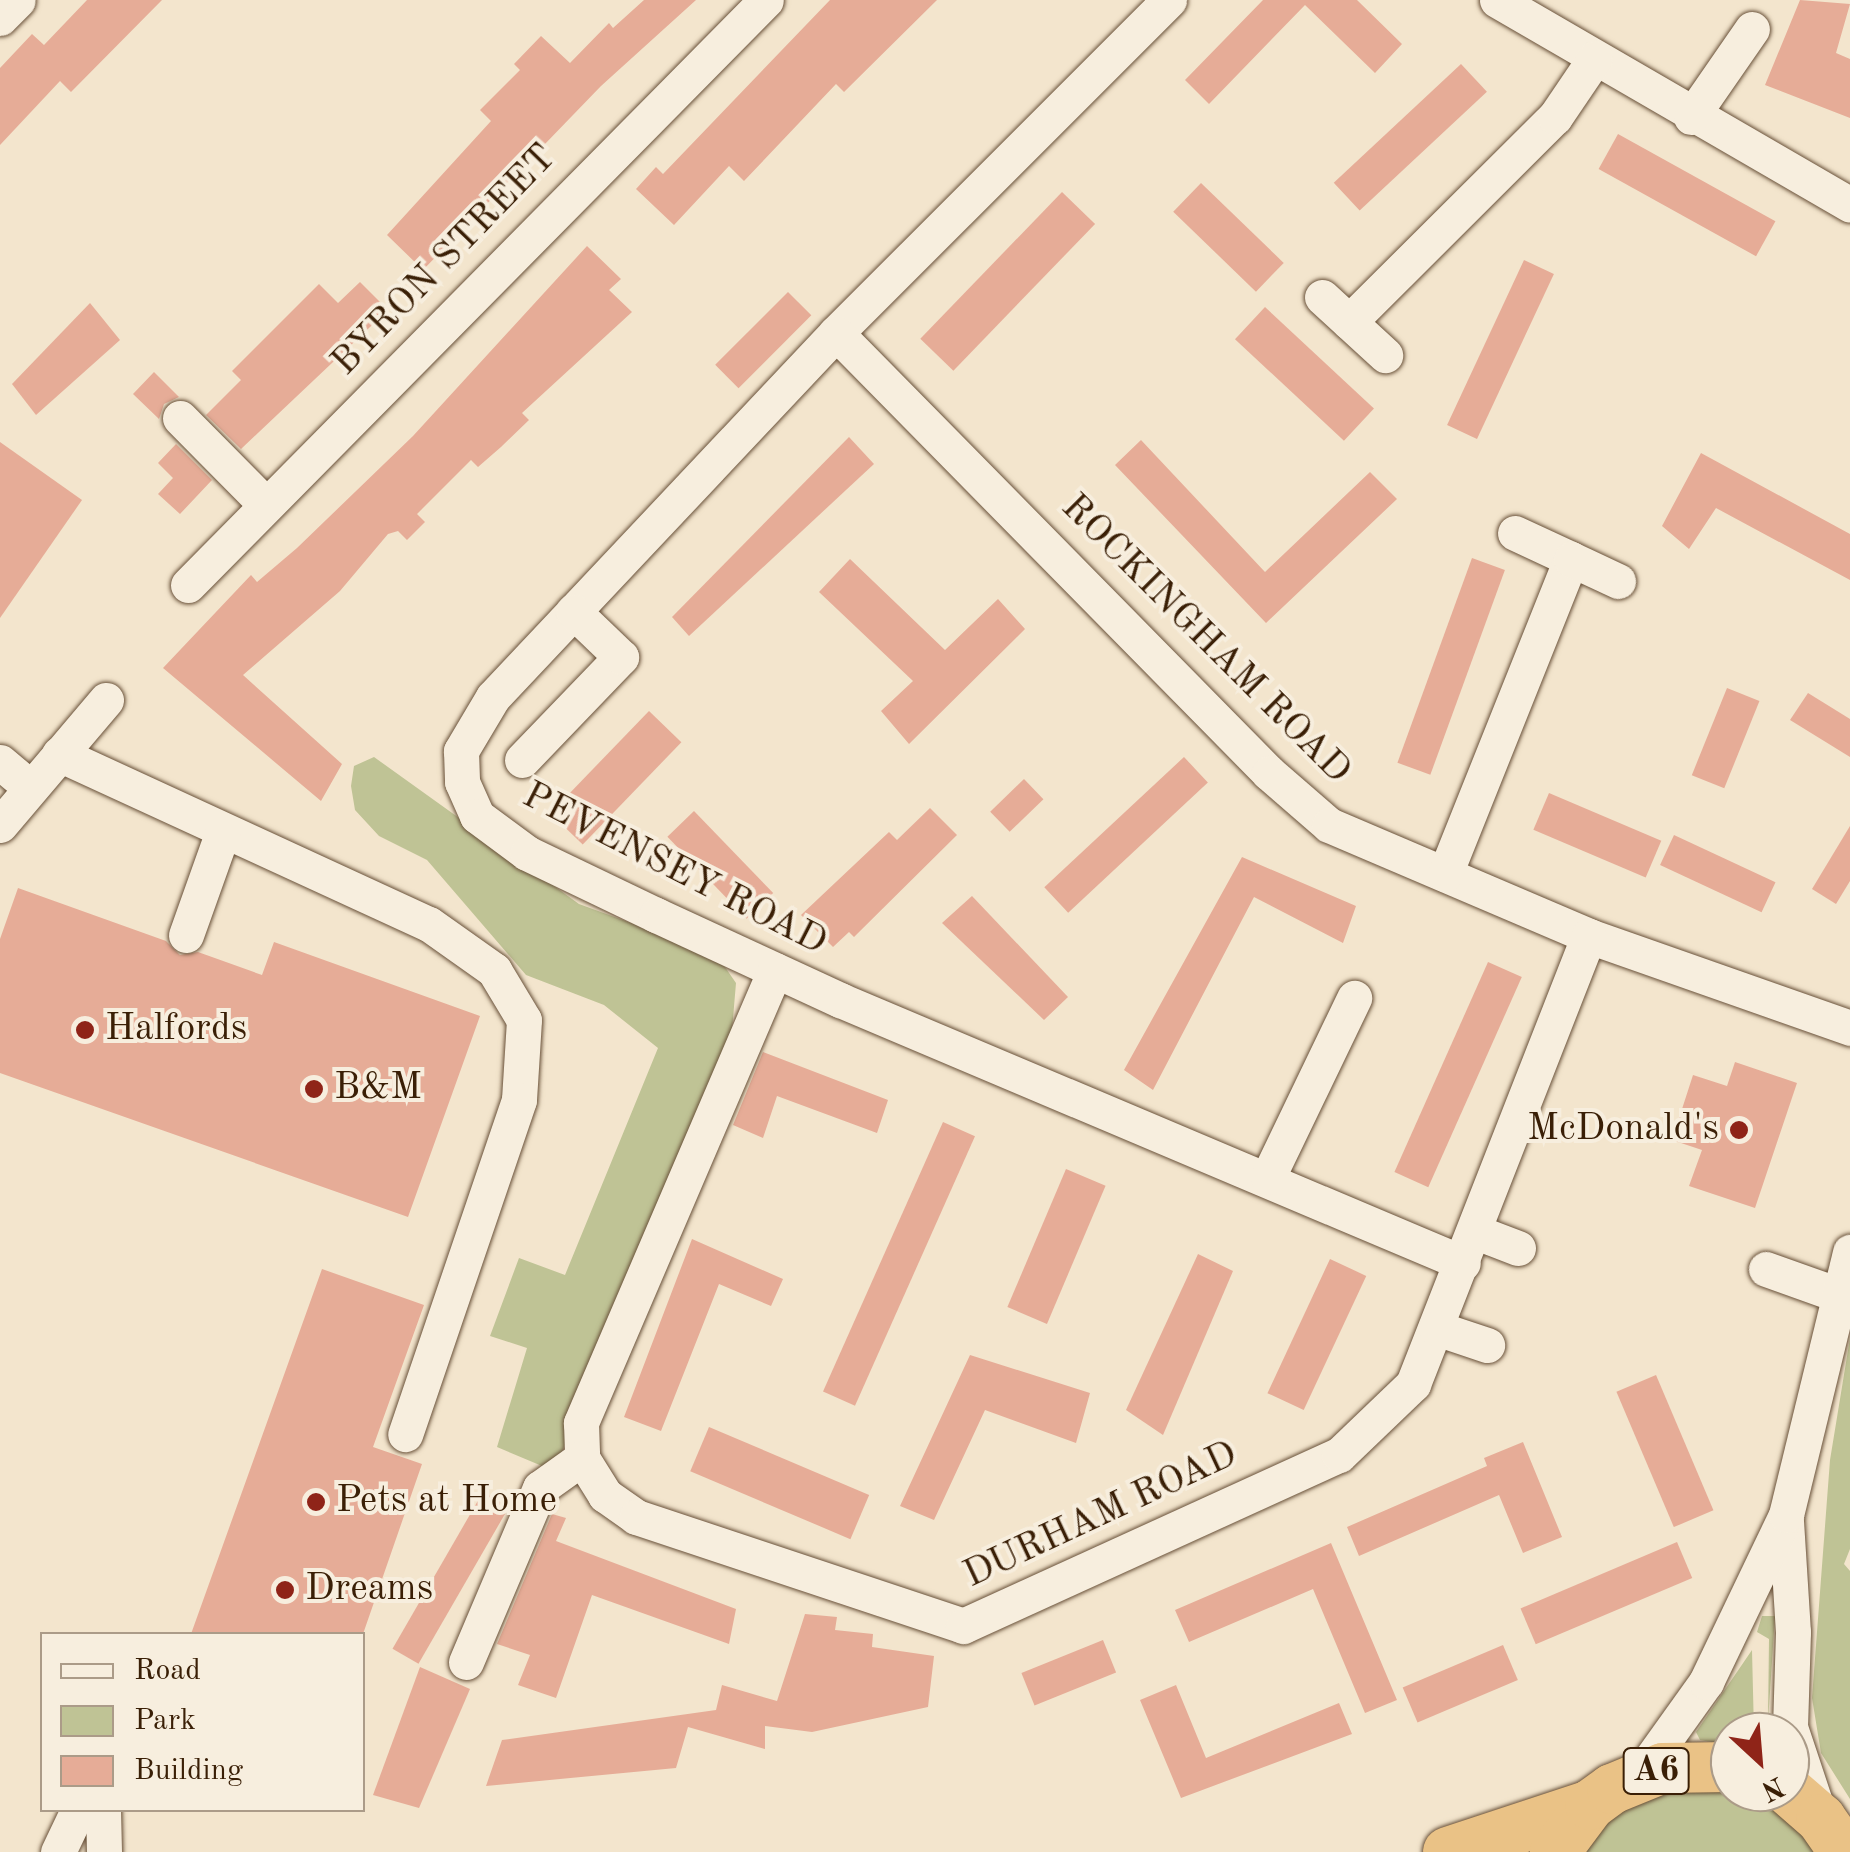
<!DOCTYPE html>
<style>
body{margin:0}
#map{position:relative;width:1850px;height:1852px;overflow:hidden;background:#f3e5cd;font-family:"Old Standard TT",serif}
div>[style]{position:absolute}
.green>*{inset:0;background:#bfc395}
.building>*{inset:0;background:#e6ac97;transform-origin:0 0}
.roads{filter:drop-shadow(0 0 2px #685038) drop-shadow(0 0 2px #685038)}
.minor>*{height:35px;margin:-17.5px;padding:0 17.5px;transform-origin:17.5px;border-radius:17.5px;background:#f7eede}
.highway>*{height:50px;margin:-25px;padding:0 25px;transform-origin:25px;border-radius:25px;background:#eac286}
.dots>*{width:28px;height:28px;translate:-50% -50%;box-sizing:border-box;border:5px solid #f7eede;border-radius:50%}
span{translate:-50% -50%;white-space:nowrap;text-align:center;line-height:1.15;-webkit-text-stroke:8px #f7eede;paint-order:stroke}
.shield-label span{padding:2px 8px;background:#f7eede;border:2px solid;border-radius:8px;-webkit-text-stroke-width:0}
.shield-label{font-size:35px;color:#3a1f06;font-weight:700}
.street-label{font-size:38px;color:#3a1f06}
.poi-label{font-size:38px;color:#3a1f06}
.left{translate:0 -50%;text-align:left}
.right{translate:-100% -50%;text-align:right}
.legend{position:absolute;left:40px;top:1632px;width:325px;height:180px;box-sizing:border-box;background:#f7eede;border:2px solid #ab9b88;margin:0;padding:12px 18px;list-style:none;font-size:30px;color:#3a1f06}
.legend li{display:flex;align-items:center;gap:20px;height:50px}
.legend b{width:50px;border:2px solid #ab9b88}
.north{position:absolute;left:1710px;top:1712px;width:100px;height:100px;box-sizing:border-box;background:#f7eede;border:2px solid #ab9b88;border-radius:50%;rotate:154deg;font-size:28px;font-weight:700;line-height:40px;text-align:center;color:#3a1f06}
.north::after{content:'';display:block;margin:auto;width:35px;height:45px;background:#8f2418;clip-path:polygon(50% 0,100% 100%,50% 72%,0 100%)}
</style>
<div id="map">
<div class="green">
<i style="clip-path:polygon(374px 757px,579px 904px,716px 954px,736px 983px,731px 1042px,554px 1471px,497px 1447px,527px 1348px,490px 1336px,519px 1258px,565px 1275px,658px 1048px,604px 1005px,526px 975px,427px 860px,379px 836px,355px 810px,351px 786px,354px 766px)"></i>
<i style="clip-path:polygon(1850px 1338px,1850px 1549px,1844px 1564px,1850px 1571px,1850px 1799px,1821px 1753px,1812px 1698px,1830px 1460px)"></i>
<i style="clip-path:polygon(1762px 1616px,1775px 1616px,1768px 1722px,1769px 1639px,1757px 1632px)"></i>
<i style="clip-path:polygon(1752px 1650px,1754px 1732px,1730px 1732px,1730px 1745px,1700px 1740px,1696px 1732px)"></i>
<i style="clip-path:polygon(1652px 1789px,1753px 1793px,1801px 1832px,1814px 1852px,1581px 1852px,1593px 1832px)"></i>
</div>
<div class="building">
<i style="clip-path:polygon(87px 0,162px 0,71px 92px,60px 81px,0 145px,0 68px,32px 34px,44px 45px)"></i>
<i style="clip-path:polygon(644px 0,696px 0,601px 86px,423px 270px,387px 235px,491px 121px,480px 110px,520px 70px,514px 64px,541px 36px,570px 63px,609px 23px,613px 28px)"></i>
<i style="clip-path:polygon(830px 0,937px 0,844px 92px,836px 84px,744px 181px,729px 166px,674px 225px,636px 189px,656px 167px,663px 174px)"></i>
<i style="clip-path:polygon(1263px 0,1357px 0,1402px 44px,1375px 73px,1305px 5px,1209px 104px,1185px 80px)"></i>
<i style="clip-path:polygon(1800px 0,1850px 4px,1836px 53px,1850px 59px,1850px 118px,1765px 85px)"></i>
<i style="left:1461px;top:64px;width:38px;height:174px;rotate:47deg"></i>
<i style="left:1618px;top:134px;width:180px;height:40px;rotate:29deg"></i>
<i style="left:1201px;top:183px;width:115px;height:40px;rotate:44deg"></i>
<i style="left:1062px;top:192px;width:46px;height:204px;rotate:44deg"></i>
<i style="clip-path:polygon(587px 246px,621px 279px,609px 290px,632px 312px,522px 413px,529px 420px,501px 447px,478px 467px,471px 460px,417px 514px,425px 522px,407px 540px,398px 531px,388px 534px,340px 591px,243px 675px,342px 764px,321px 801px,163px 668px,251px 575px,257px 582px,297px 548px,413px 436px)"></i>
<i style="left:1524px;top:260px;width:33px;height:182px;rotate:25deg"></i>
<i style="clip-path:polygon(360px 282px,388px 310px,241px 449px,206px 415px,241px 380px,232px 371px,319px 284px,338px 303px)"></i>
<i style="left:788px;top:292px;width:33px;height:103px;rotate:45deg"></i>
<i style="clip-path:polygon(90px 303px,120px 340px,36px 415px,12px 384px)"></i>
<i style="left:1265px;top:307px;width:149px;height:44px;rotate:43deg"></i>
<i style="clip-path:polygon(154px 372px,179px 397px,164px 404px,159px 419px,133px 394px)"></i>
<i style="clip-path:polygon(849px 437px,874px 464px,689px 636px,672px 617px)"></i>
<i style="clip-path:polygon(1141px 440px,1265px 572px,1370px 472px,1397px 499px,1266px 623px,1115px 465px)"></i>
<i style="clip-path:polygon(0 442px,82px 500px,0 618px)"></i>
<i style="clip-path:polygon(176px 444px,212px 480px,180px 514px,158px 494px,173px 478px,158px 463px)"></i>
<i style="clip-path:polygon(1701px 453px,1850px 534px,1850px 580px,1716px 508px,1689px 549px,1662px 526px)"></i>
<i style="left:1472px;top:558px;width:35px;height:218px;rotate:20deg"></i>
<i style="clip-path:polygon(850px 559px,945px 650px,998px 599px,1025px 629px,909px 744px,881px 711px,913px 681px,819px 592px)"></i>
<i style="left:1727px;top:688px;width:35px;height:94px;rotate:22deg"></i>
<i style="clip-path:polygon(1808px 693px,1850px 719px,1850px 757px,1790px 720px)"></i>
<i style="left:649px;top:711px;width:45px;height:142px;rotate:44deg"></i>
<i style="left:1184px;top:757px;width:35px;height:191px;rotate:47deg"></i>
<i style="left:1024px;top:779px;width:28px;height:47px;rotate:46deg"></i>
<i style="left:1549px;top:793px;width:122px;height:40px;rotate:23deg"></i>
<i style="clip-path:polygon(930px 808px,957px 835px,854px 937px,849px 932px,833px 947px,801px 915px,889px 832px,897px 840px)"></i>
<i style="left:694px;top:811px;width:114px;height:37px;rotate:46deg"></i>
<i style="clip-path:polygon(1850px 826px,1850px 881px,1836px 904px,1812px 889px)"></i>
<i style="left:1674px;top:835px;width:112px;height:33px;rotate:25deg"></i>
<i style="clip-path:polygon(1242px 857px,1356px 906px,1343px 943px,1254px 897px,1153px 1090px,1124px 1070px)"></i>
<i style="clip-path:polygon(18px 888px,166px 941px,180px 955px,198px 952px,262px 975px,274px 942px,480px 1016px,408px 1217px,0 1073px,0 939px)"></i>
<i style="clip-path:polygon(972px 896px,1068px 997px,1044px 1020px,942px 923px)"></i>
<i style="left:1488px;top:962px;width:37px;height:230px;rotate:24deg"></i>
<i style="clip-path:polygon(763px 1052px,888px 1100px,877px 1133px,777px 1096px,763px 1138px,733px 1125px)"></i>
<i style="clip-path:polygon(1735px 1062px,1797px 1083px,1755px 1208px,1689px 1186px,1702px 1150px,1672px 1140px,1693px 1075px,1727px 1086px)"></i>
<i style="left:943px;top:1122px;width:35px;height:295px;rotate:24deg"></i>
<i style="left:1066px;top:1169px;width:43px;height:150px;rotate:23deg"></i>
<i style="clip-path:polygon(692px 1239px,783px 1279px,771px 1306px,719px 1284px,661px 1431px,624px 1417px)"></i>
<i style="clip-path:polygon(1198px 1254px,1233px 1271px,1163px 1435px,1126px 1410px)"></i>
<i style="left:1330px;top:1259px;width:40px;height:148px;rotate:25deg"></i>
<i style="clip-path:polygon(322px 1269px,424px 1305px,373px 1447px,422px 1464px,363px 1634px,191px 1634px)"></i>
<i style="clip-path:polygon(970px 1355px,1090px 1393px,1076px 1443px,985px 1410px,934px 1520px,900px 1506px)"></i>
<i style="left:1656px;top:1375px;width:147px;height:43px;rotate:67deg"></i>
<i style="left:709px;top:1427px;width:174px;height:48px;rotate:23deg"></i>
<i style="clip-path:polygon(1523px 1442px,1562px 1537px,1523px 1553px,1499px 1495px,1359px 1556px,1347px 1527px,1487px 1466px,1484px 1458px)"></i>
<i style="left:483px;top:1492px;width:30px;height:181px;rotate:30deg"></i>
<i style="clip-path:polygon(552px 1514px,566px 1518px,556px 1541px,736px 1609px,729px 1644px,592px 1595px,556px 1698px,518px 1685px,530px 1655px,497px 1644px)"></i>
<i style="left:1677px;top:1542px;width:39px;height:170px;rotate:67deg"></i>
<i style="clip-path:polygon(1331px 1543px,1397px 1700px,1365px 1713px,1313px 1589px,1189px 1642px,1175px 1610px)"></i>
<i style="clip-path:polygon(805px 1614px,837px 1617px,835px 1630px,873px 1634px,872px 1647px,934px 1656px,928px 1707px,812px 1732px,765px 1726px,765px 1749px,688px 1727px,676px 1768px,486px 1786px,502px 1740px,716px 1710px,722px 1685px,777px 1701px)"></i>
<i style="left:1103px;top:1640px;width:35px;height:88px;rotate:68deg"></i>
<i style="left:1503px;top:1645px;width:38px;height:109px;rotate:67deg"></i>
<i style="clip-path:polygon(420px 1667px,470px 1689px,419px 1808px,373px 1795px)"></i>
<i style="clip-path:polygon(1176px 1685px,1206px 1758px,1339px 1703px,1352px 1734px,1181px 1798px,1140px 1700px)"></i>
</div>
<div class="roads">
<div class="minor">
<i style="left:1169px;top:0;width:471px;rotate:135deg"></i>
<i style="left:836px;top:333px;width:500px;rotate:133.3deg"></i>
<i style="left:493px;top:697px;width:63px;rotate:120.7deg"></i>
<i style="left:461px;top:751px;width:31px;rotate:88deg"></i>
<i style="left:462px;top:782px;width:37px;rotate:66deg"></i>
<i style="left:477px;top:816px;width:62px;rotate:36.5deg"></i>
<i style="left:527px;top:853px;width:143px;rotate:25.7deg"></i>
<i style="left:656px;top:915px;width:203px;rotate:24.8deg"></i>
<i style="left:840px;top:1000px;width:676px;rotate:22.89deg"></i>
<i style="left:1497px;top:0;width:408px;rotate:30.1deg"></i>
<i style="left:0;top:18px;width:25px;rotate:-45deg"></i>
<i style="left:1691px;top:117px;width:107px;rotate:-55.3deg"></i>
<i style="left:1322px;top:297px;width:86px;rotate:42.6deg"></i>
<i style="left:1349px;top:322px;width:291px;rotate:-44.9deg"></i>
<i style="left:1555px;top:117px;width:71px;rotate:-55.9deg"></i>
<i style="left:836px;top:333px;width:617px;rotate:45.46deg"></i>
<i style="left:1269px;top:773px;width:79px;rotate:40.9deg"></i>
<i style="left:1329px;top:825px;width:283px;rotate:23.1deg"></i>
<i style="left:1589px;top:936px;width:277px;rotate:19.4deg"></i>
<i style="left:180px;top:418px;width:122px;rotate:45.3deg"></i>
<i style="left:1515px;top:533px;width:62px;rotate:24.9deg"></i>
<i style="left:188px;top:585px;width:822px;rotate:-45.34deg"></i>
<i style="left:59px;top:754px;width:407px;rotate:24.7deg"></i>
<i style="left:429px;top:924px;width:80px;rotate:35.3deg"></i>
<i style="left:494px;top:970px;width:58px;rotate:59deg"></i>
<i style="left:524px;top:1020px;width:80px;rotate:93.6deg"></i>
<i style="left:519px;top:1100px;width:353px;rotate:108.8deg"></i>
<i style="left:522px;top:760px;width:143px;rotate:-46.1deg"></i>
<i style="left:621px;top:657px;width:66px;rotate:-136.2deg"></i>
<i style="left:0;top:762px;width:40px;rotate:40deg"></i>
<i style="left:0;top:825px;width:164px;rotate:-49.7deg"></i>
<i style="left:1445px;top:874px;width:339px;rotate:-68.2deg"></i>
<i style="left:1571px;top:559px;width:52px;rotate:25.1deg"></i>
<i style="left:186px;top:935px;width:110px;rotate:-70.4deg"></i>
<i style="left:775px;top:970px;width:493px;rotate:113.2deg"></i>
<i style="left:581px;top:1423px;width:35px;rotate:88deg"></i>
<i style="left:582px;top:1458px;width:44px;rotate:58.1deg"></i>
<i style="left:605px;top:1495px;width:38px;rotate:35deg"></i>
<i style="left:636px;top:1517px;width:345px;rotate:18.4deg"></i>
<i style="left:963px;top:1626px;width:413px;rotate:-24.5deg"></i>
<i style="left:1339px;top:1455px;width:103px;rotate:-43.8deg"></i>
<i style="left:1413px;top:1384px;width:481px;rotate:-68.6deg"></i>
<i style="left:1268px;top:1177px;width:199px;rotate:-64.3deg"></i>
<i style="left:1476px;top:1232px;width:45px;rotate:20.9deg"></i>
<i style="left:1766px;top:1269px;width:77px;rotate:19.6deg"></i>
<i style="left:1436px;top:1328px;width:54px;rotate:18.4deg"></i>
<i style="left:1786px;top:1521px;width:111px;rotate:86.4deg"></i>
<i style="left:1793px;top:1632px;width:95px;rotate:91.8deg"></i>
<i style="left:1790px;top:1727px;width:92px;rotate:71.6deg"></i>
<i style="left:466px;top:1662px;width:189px;rotate:-67deg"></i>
<i style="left:540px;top:1488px;width:52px;rotate:-35.5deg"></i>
<i style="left:1638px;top:1777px;width:117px;rotate:-54.4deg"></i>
<i style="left:1706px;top:1682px;width:185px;rotate:-64.4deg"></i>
<i style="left:1786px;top:1515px;width:271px;rotate:-76.3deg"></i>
<i style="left:103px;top:1810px;width:42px;rotate:88.6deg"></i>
<i style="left:58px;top:1852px;width:47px;rotate:-64.5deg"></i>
</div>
<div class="highway">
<i style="left:1790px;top:1792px;width:41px;rotate:41.1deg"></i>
<i style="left:1821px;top:1819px;width:40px;rotate:55.1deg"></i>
<i style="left:1448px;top:1852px;width:150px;rotate:-18.3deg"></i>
<i style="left:1555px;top:1852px;width:59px;rotate:-53.3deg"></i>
<i style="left:1590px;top:1805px;width:27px;rotate:-36deg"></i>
<i style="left:1612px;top:1789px;width:55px;rotate:-22.4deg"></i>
<i style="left:1663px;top:1768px;width:67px;rotate:-0.9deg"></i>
</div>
</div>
<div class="dots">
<i style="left:85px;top:1030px;background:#8f2418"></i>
<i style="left:314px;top:1089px;background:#8f2418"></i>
<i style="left:1739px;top:1130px;background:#8f2418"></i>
<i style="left:316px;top:1502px;background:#8f2418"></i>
<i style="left:285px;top:1590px;background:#8f2418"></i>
</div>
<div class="shield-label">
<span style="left:1656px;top:1771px">A6</span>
</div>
<div class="street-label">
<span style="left:445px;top:261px;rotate:-46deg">BYRON STREET</span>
<span style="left:1205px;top:640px;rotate:45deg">ROCKINGHAM ROAD</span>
<span style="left:674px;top:870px;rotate:27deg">PEVENSEY ROAD</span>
<span style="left:1101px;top:1516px;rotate:-25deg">DURHAM ROAD</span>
</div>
<div class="poi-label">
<span class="left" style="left:105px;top:1030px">Halfords</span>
<span class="left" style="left:334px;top:1089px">B&amp;M</span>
<span class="right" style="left:1719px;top:1130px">McDonald's</span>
<span class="left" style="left:336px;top:1502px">Pets at Home</span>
<span class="left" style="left:305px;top:1590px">Dreams</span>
</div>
<ul class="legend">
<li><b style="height:12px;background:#f7eede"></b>Road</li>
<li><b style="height:28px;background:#bfc395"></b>Park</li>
<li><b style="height:28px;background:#e6ac97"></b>Building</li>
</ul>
<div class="north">N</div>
</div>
